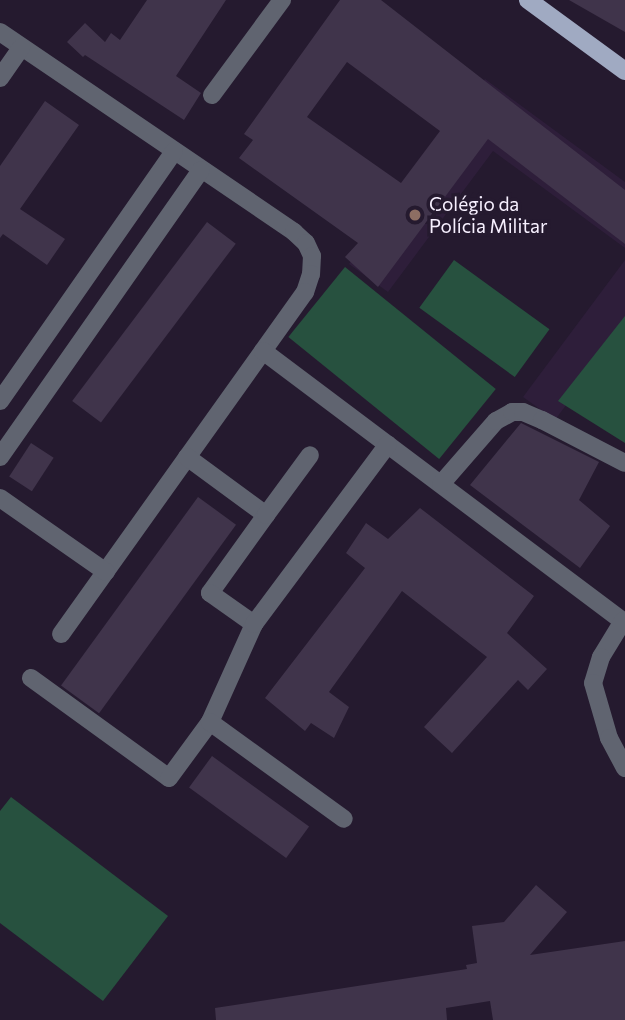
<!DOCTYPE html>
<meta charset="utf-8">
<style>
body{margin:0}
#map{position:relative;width:625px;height:1020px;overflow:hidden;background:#251a2f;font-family:Commissioner,sans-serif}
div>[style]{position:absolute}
.built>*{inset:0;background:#2e1e3a}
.green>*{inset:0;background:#27513f;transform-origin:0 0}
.building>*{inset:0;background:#40344b;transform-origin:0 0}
.minor>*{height:18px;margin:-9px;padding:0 9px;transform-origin:9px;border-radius:9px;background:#606470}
.major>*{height:18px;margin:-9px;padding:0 9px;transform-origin:9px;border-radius:9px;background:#a0aac2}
.dots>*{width:19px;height:19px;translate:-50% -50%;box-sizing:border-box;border:4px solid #251a2f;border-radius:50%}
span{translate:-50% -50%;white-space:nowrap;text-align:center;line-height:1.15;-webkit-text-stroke:7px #251a2f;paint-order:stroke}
.poi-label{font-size:19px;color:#f7f0ff}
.left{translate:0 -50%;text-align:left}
</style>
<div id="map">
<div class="built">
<i style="clip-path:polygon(485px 79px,625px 182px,625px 248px,493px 151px,388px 292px,349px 264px)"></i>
<i style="clip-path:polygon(625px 260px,625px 326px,555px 420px,523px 397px)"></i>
</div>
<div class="green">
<i style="left:454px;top:260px;width:118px;height:59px;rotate:36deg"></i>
<i style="left:345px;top:267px;width:194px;height:90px;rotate:39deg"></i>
<i style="clip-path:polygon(625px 316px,625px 443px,558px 401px)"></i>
<i style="clip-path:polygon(11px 797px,168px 916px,103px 1001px,0 923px,0 811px)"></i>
</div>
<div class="building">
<i style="clip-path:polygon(147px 0,226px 0,176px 76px,201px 93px,184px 120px,85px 55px,83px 57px,67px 42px,85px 23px,105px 42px,111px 33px,120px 40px)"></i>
<i style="clip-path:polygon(evenodd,340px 0,381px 0,625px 190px,625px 244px,488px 139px,378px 287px,345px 257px,358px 243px,239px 158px,253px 140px,244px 134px,340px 0,347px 62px,440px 131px,401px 183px,307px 117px,347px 62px)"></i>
<i style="clip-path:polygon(569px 0,625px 0,625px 32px)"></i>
<i style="clip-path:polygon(45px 101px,79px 125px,20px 209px,65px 239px,47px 265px,3px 234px,0 238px,0 166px)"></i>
<i style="left:207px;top:222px;width:36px;height:224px;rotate:37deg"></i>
<i style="clip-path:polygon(521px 423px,599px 462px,579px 500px,610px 526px,580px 568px,470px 485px)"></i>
<i style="left:31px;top:443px;width:27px;height:40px;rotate:33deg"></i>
<i style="left:198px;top:497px;width:47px;height:233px;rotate:36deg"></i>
<i style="clip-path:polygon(420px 508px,534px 596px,507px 633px,547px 669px,528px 690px,518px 680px,452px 753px,424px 727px,487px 657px,402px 591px,329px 692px,349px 707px,334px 738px,311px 723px,305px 731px,265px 698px,365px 568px,346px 553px,366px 523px,388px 539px)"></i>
<i style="left:212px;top:756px;width:120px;height:39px;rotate:36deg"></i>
<i style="clip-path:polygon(536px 885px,567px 912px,530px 955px,625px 941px,625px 1020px,493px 1020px,490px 1001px,446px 1008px,447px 1020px,216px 1020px,215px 1008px,467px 969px,466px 965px,477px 963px,472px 926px,504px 922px)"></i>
</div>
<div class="minor">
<i style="left:0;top:32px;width:356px;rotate:34.2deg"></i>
<i style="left:294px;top:232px;width:16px;rotate:43deg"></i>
<i style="left:306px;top:243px;width:14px;rotate:65deg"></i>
<i style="left:312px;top:256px;width:18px;rotate:93deg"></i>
<i style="left:311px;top:274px;width:19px;rotate:108deg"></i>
<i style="left:305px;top:292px;width:420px;rotate:125.5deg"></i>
<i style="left:0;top:78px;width:37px;rotate:-55deg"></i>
<i style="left:212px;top:95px;width:118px;rotate:-53.6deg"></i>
<i style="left:263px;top:351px;width:453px;rotate:36.9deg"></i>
<i style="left:0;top:401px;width:304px;rotate:-55.1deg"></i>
<i style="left:0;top:457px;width:350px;rotate:-55deg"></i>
<i style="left:187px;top:457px;width:98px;rotate:36.3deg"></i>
<i style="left:266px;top:515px;width:96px;rotate:125.7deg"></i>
<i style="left:210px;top:593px;width:54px;rotate:35.2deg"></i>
<i style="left:441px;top:484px;width:84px;rotate:-48.9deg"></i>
<i style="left:496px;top:421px;width:18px;rotate:-29deg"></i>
<i style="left:512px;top:412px;width:11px"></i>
<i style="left:523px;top:412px;width:21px;rotate:23deg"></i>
<i style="left:542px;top:420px;width:93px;rotate:27.4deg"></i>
<i style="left:0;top:498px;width:129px;rotate:34.9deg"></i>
<i style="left:266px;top:515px;width:74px;rotate:-53.7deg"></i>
<i style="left:623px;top:621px;width:42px;rotate:121.4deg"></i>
<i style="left:601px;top:657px;width:27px;rotate:107deg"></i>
<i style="left:593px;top:683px;width:57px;rotate:73.8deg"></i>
<i style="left:609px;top:738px;width:34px;rotate:62deg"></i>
<i style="left:31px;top:678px;width:170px;rotate:35.9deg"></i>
<i style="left:169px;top:778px;width:69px;rotate:-53.8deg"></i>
<i style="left:210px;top:722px;width:107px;rotate:-65.8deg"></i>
<i style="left:254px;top:624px;width:224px;rotate:-53.3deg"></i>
<i style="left:210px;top:722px;width:165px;rotate:35.9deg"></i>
</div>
<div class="major">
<i style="left:528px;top:0;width:120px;rotate:36.2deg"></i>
</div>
<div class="dots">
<i style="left:415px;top:215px;background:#8d6e63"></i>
</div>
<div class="poi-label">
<span class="left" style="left:429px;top:215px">Colégio da<br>Polícia Militar</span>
</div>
</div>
